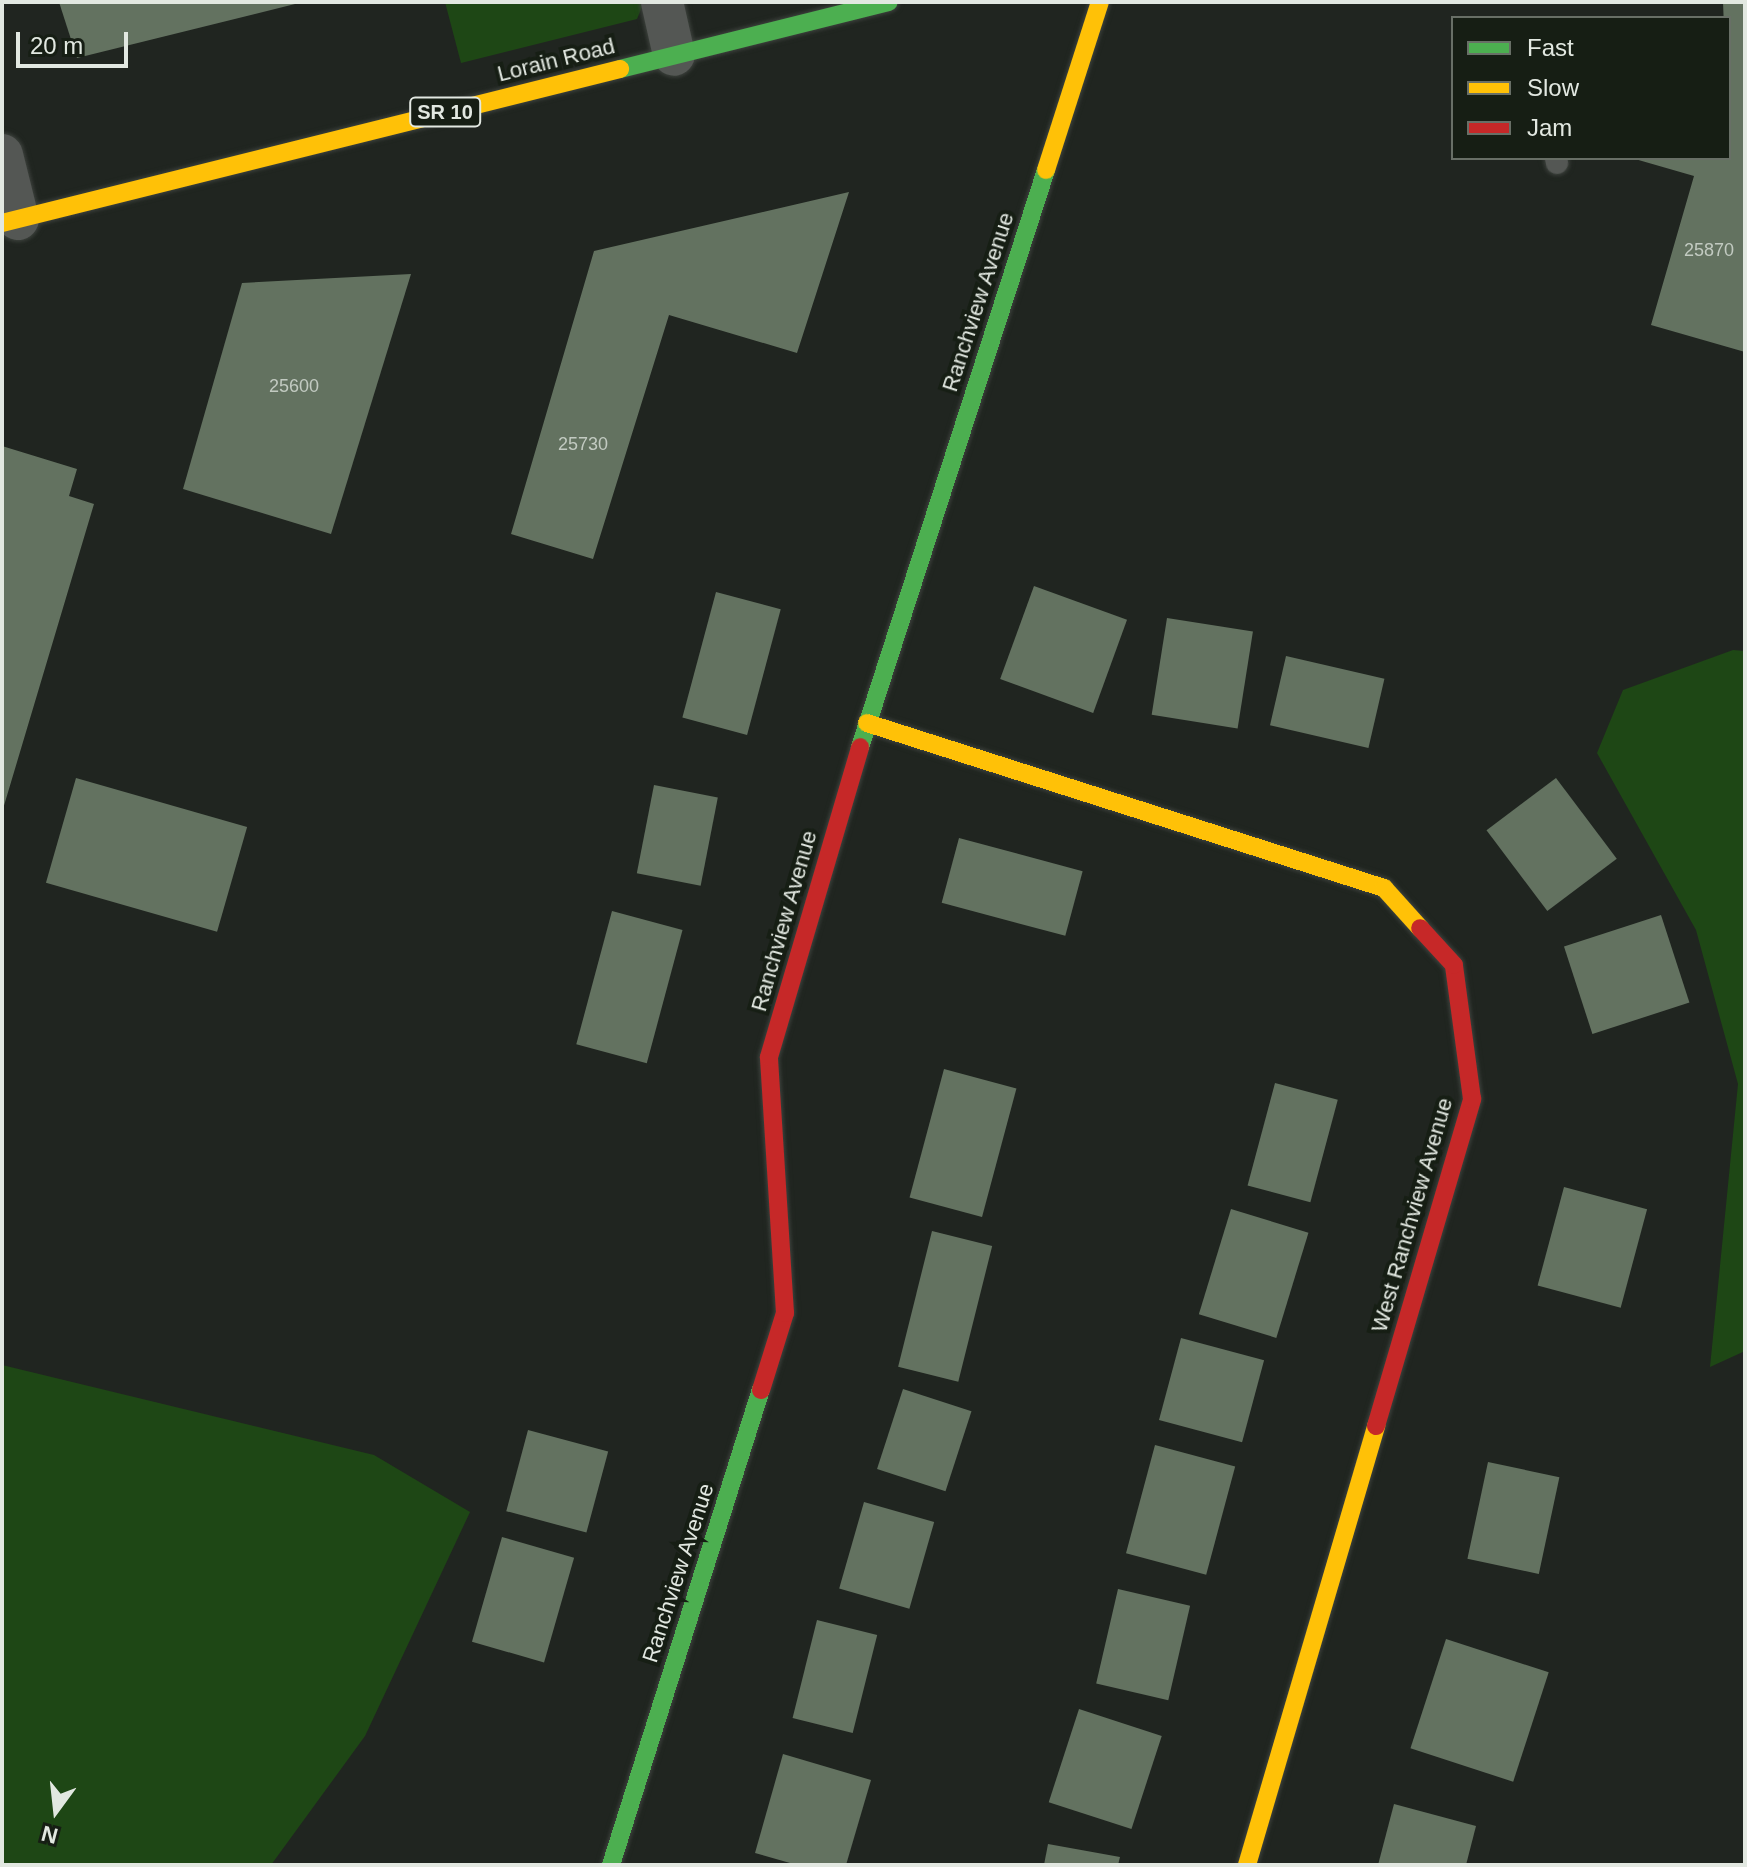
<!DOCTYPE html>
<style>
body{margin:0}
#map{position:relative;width:1747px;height:1867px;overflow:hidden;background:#202520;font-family:Helvetica,sans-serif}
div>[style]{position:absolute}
.green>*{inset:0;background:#1e4715}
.building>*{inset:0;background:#637260;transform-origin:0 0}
.roads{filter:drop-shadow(0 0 2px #3d423d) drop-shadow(0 0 2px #3d423d)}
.lane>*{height:22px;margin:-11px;padding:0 11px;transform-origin:11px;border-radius:11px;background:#545754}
.street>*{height:42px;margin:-21px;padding:0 21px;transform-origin:21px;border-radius:21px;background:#545754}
.fast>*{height:18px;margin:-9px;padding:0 9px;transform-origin:9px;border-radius:9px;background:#4caf50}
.slow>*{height:18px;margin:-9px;padding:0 9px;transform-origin:9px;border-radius:9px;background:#ffc107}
.jam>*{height:18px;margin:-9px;padding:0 9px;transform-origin:9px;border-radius:9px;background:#c62828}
span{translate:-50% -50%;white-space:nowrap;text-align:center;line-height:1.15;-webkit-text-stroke:8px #161e14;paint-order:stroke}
.number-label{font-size:18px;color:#c2cac1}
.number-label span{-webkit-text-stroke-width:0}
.shield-label span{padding:2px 6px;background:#161e14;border:2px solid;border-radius:6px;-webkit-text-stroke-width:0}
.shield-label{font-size:20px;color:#e2e8e1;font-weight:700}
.street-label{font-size:22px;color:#e2e8e1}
.frame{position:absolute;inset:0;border:4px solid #e2e8e1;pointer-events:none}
.legend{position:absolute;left:1451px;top:16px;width:280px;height:144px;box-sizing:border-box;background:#161e14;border:2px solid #686f66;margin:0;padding:10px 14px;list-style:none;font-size:24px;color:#e2e8e1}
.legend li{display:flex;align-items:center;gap:16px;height:40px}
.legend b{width:40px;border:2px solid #686f66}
.north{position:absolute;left:16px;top:1771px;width:80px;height:80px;-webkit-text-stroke:6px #161e14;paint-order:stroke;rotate:195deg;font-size:22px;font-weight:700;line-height:32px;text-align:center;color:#e2e8e1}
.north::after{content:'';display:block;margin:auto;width:28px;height:36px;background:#e2e8e1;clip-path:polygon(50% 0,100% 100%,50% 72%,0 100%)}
.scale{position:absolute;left:16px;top:32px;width:112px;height:36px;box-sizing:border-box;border:4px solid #e2e8e1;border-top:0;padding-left:10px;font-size:24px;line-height:28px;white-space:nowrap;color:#e2e8e1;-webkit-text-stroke:6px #161e14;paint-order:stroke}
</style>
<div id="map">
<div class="green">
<i style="clip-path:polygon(445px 2px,644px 2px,637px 19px,461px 63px)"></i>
<i style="clip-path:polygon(1733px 650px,1745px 651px,1745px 1351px,1710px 1367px,1738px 1084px,1696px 930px,1597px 753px,1623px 690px)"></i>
<i style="clip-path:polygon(2px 1365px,374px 1455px,470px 1512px,365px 1736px,271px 1865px,2px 1865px)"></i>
</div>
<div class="building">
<i style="clip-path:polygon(59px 2px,299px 2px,299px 3px,77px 58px)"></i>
<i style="clip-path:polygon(1723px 2px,1745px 2px,1745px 352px,1651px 325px,1694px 176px,1635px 159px,1729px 158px)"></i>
<i style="clip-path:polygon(849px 192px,797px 353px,669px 315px,593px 559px,511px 534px,594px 251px)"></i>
<i style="clip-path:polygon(411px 274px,331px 534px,183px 489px,242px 283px)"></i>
<i style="clip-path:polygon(2px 446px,77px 469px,69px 496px,94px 504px,3px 809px)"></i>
<i style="left:1034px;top:586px;width:99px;height:99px;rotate:20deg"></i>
<i style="left:716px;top:592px;width:67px;height:130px;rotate:15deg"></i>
<i style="left:1167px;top:618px;width:87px;height:98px;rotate:9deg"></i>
<i style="left:1286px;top:656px;width:101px;height:71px;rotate:13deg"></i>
<i style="left:76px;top:778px;width:178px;height:109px;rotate:16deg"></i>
<i style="left:1556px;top:778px;width:101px;height:87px;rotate:53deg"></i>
<i style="left:654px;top:785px;width:65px;height:90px;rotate:11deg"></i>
<i style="left:959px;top:838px;width:128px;height:67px;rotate:15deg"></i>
<i style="left:612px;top:911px;width:73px;height:138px;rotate:15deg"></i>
<i style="left:1661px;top:915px;width:92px;height:102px;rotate:72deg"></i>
<i style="left:944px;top:1069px;width:75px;height:133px;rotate:15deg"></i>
<i style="left:1275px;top:1083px;width:65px;height:106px;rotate:15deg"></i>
<i style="left:1564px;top:1187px;width:86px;height:102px;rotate:15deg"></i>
<i style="left:1231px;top:1209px;width:81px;height:110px;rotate:17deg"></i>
<i style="left:932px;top:1231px;width:62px;height:140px;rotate:14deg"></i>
<i style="left:1181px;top:1338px;width:86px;height:85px;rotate:15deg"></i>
<i style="left:903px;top:1389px;width:72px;height:84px;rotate:18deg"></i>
<i style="left:528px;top:1430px;width:83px;height:84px;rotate:15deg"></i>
<i style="left:1155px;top:1445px;width:83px;height:112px;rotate:15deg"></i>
<i style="left:1488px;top:1462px;width:73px;height:99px;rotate:12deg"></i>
<i style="left:864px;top:1502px;width:73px;height:90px;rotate:16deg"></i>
<i style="left:502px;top:1537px;width:75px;height:109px;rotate:16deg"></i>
<i style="left:1118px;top:1589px;width:74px;height:97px;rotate:13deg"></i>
<i style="left:817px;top:1620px;width:62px;height:101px;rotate:14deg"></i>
<i style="left:1446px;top:1639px;width:108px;height:115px;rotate:18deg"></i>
<i style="left:1079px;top:1709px;width:87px;height:98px;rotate:18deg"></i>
<i style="clip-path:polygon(783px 1754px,871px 1780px,846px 1865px,797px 1865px,755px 1853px)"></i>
<i style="clip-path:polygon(1394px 1804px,1476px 1826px,1466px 1865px,1378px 1865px)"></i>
<i style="clip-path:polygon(1048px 1844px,1120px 1857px,1118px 1865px,1044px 1865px)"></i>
</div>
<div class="roads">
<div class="lane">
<i style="left:1556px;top:158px;width:5px;rotate:79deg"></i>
</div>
<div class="street">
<i style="left:662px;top:2px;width:54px;rotate:77.2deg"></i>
<i style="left:2px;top:155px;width:66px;rotate:76deg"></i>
</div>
<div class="fast">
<i style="left:620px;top:69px;width:277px;rotate:-14deg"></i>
<i style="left:860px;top:747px;width:606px;rotate:-72.13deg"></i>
<i style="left:611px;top:1865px;width:498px;rotate:-72.5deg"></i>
</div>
<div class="slow">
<i style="left:1046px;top:170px;width:176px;rotate:-72.2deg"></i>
<i style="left:2px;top:223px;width:637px;rotate:-13.99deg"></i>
<i style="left:867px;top:723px;width:543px;rotate:17.7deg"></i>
<i style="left:1384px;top:888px;width:54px;rotate:48deg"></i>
<i style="left:1247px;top:1865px;width:458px;rotate:-73.6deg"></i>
</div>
<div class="jam">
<i style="left:761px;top:1390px;width:81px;rotate:-72.7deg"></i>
<i style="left:785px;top:1313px;width:256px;rotate:-93.6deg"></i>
<i style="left:769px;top:1057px;width:323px;rotate:-73.6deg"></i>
<i style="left:1376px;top:1426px;width:341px;rotate:-73.6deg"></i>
<i style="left:1472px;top:1099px;width:135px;rotate:-97.7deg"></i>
<i style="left:1454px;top:965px;width:50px;rotate:-132.6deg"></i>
</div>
</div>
<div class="number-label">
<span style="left:1709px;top:250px">25870</span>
<span style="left:294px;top:386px">25600</span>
<span style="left:583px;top:444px">25730</span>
</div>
<div class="shield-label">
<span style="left:445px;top:112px">SR 10</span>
</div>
<div class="street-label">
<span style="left:556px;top:60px;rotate:-14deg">Lorain Road</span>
<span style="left:978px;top:302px;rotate:-72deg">Ranchview Avenue</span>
<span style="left:784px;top:921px;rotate:-74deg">Ranchview Avenue</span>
<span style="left:1412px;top:1215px;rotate:-74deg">West Ranchview Avenue</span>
<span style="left:678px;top:1573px;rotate:-72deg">Ranchview Avenue</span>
</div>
<div class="frame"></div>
<ul class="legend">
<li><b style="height:10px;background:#4caf50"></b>Fast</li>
<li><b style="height:10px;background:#ffc107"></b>Slow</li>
<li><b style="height:10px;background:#c62828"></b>Jam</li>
</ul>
<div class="north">N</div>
<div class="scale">20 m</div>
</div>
